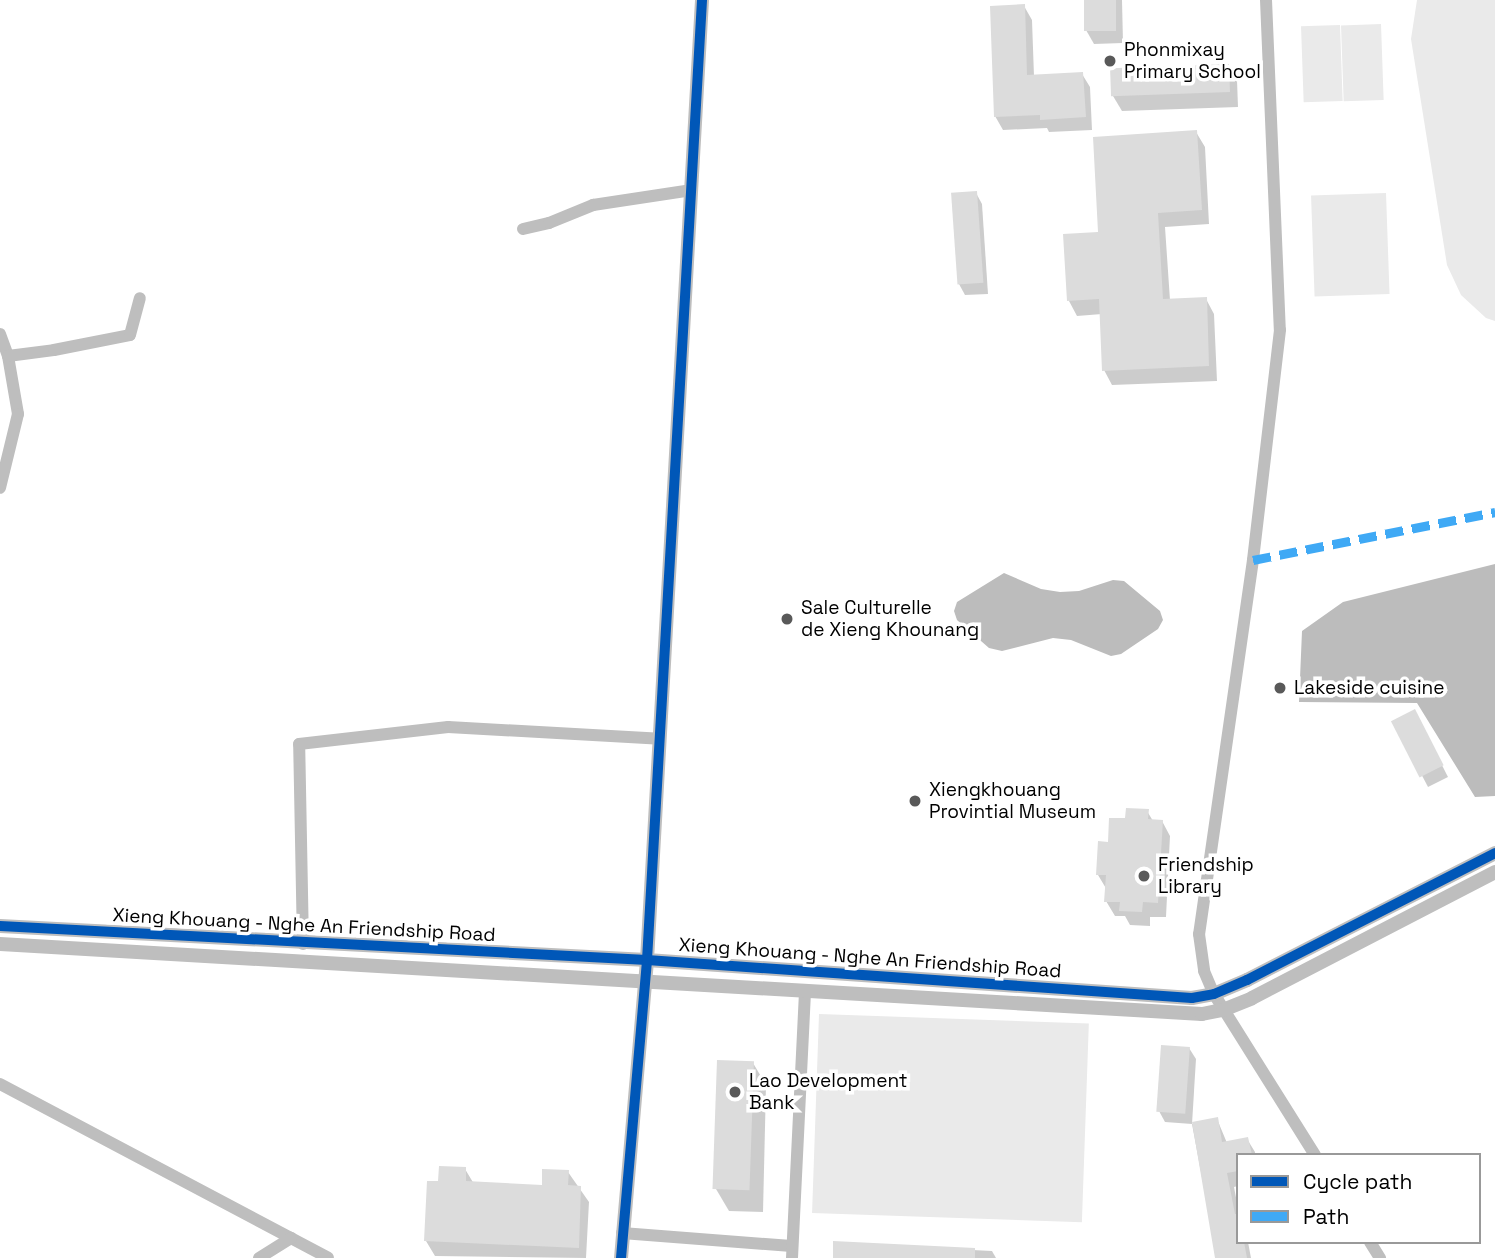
<!DOCTYPE html>
<style>
body{margin:0}
#map{position:relative;width:1495px;height:1258px;overflow:hidden;background:#fff;font-family:"Space Grotesk",sans-serif}
div>[style]{position:absolute}
.green>*{inset:0;background:#eaeaea;transform-origin:0 0}
.water>*{inset:0;background:#bcbcbc}
.shadow>*{inset:0;background:#0003}
.building>*{inset:0;background:#dcdcdc;transform-origin:0 0}
.minor>*{height:12px;margin:-6px;padding:0 6px;transform-origin:6px;border-radius:6px;background:#bebebe}
.tertiary>*{height:14px;margin:-7px;padding:0 7px;transform-origin:7px;border-radius:7px;background:#bebebe}
.quiet>*{height:9px;margin-top:-4.5px;transform-origin:0;background:repeating-linear-gradient(90deg,#3fa9f5 0 18px,transparent 0 27px)}
.cycleway>*{height:10px;margin:-5px;padding:0 5px;transform-origin:5px;border-radius:5px;background:#0057b8}
.dots>*{width:19px;height:19px;translate:-50% -50%;box-sizing:border-box;border:4px solid #fff;border-radius:50%}
span{translate:-50% -50%;white-space:nowrap;text-align:center;line-height:1.15;-webkit-text-stroke:7px #fff;paint-order:stroke}
.poi-label{font-size:19px;color:#000}
.left{translate:0 -50%;text-align:left}
.street-label{font-size:19px;color:#000}
.legend{position:absolute;left:1236px;top:1153px;width:245px;height:91px;box-sizing:border-box;background:#fff;border:2px solid #999;margin:0;padding:9px 12px;list-style:none;font-size:21px;color:#000}
.legend li{display:flex;align-items:center;gap:14px;height:35px}
.legend b{width:35px;border:2px solid #999}
</style>
<div id="map">
<div class="green">
<i style="clip-path:polygon(1417px 0,1495px 0,1495px 321px,1486px 318px,1461px 295px,1447px 265px,1411px 39px)"></i>
<i style="left:1381px;top:24px;width:76px;height:40px;rotate:88deg"></i>
<i style="left:1340px;top:25px;width:76px;height:39px;rotate:88deg"></i>
<i style="left:1386px;top:193px;width:101px;height:75px;rotate:88deg"></i>
<i style="left:819px;top:1014px;width:270px;height:199px;rotate:2deg"></i>
</div>
<div class="water">
<i style="clip-path:polygon(1495px 564px,1495px 796px,1475px 797px,1417px 703px,1299px 702px,1302px 631px,1343px 602px)"></i>
<i style="clip-path:polygon(1004px 573px,1041px 589px,1060px 592px,1079px 591px,1113px 580px,1124px 581px,1160px 611px,1163px 620px,1158px 629px,1121px 654px,1111px 656px,1071px 640px,1053px 638px,1002px 651px,989px 648px,957px 620px,954px 611px,957px 602px)"></i>
</div>
<div class="shadow">
<i style="clip-path:polygon(1085px 0,1122px 0,1123px 43px,1094px 44px,1086px 30px)"></i>
<i style="clip-path:polygon(1024px 6px,1032px 20px,1034px 76px,1082px 74px,1090px 87px,1092px 130px,1049px 132px,1047px 128px,1003px 130px,995px 116px)"></i>
<i style="clip-path:polygon(1228px 66px,1237px 80px,1238px 107px,1122px 111px,1113px 96px)"></i>
<i style="clip-path:polygon(1196px 132px,1205px 147px,1209px 224px,1165px 227px,1170px 300px,1206px 299px,1214px 314px,1217px 381px,1112px 385px,1104px 370px,1102px 314px,1077px 316px,1069px 301px,1100px 233px)"></i>
<i style="clip-path:polygon(976px 193px,982px 204px,988px 294px,965px 295px,959px 284px)"></i>
<i style="clip-path:polygon(1394px 722px,1420px 722px,1448px 777px,1428px 787px)"></i>
<i style="clip-path:polygon(1147px 811px,1153px 821px,1162px 821px,1170px 836px,1166px 917px,1150px 917px,1150px 926px,1130px 925px,1125px 916px,1115px 916px,1106px 901px,1107px 890px,1098px 875px,1110px 844px,1127px 820px)"></i>
<i style="clip-path:polygon(1189px 1048px,1196px 1059px,1192px 1124px,1165px 1122px,1159px 1111px)"></i>
<i style="clip-path:polygon(753px 1063px,766px 1085px,763px 1212px,729px 1211px,716px 1189px)"></i>
<i style="clip-path:polygon(1217px 1119px,1227px 1143px,1247px 1139px,1255px 1152px,1255px 1155px,1238px 1155px,1238px 1186px,1234px 1187px,1238px 1208px,1238px 1242px,1248px 1242px,1251px 1258px,1217px 1258px,1192px 1124px)"></i>
<i style="clip-path:polygon(465px 1169px,474px 1184px,543px 1187px,568px 1172px,589px 1202px,586px 1258px,435px 1256px,426px 1241px,440px 1183px)"></i>
<i style="clip-path:polygon(835px 1243px,992px 1251px,996px 1258px,834px 1258px)"></i>
</div>
<div class="building">
<i style="left:1084px;top:0;width:32px;height:31px"></i>
<i style="clip-path:polygon(1025px 4px,1027px 75px,1083px 72px,1086px 117px,1040px 120px,1040px 115px,994px 117px,990px 6px)"></i>
<i style="left:1229px;top:64px;width:28px;height:119px;rotate:88deg"></i>
<i style="clip-path:polygon(1197px 130px,1202px 210px,1158px 213px,1163px 299px,1207px 297px,1209px 366px,1102px 371px,1099px 299px,1067px 301px,1063px 234px,1098px 232px,1093px 137px)"></i>
<i style="left:977px;top:191px;width:92px;height:26px;rotate:86deg"></i>
<i style="left:1415px;top:709px;width:63px;height:27px;rotate:63deg"></i>
<i style="clip-path:polygon(1126px 808px,1149px 809px,1148px 819px,1163px 820px,1158px 903px,1143px 902px,1142px 912px,1119px 911px,1120px 902px,1104px 902px,1106px 875px,1096px 875px,1098px 841px,1108px 842px,1109px 818px,1125px 818px)"></i>
<i style="left:1161px;top:1045px;width:29px;height:67px;rotate:4deg"></i>
<i style="left:717px;top:1060px;width:37px;height:129px;rotate:2deg"></i>
<i style="clip-path:polygon(1218px 1117px,1222px 1142px,1248px 1137px,1252px 1155px,1238px 1155px,1238px 1171px,1227px 1173px,1235px 1214px,1238px 1214px,1238px 1242px,1244px 1242px,1247px 1258px,1215px 1258px,1192px 1122px)"></i>
<i style="clip-path:polygon(439px 1166px,466px 1167px,466px 1181px,542px 1185px,542px 1169px,569px 1170px,568px 1185px,581px 1186px,579px 1248px,424px 1241px,427px 1181px,438px 1181px)"></i>
<i style="clip-path:polygon(833px 1241px,975px 1248px,975px 1258px,833px 1258px)"></i>
</div>
<div class="minor">
<i style="left:1266px;top:0;width:330px;rotate:87.6deg"></i>
<i style="left:1280px;top:330px;width:232px;rotate:96.7deg"></i>
<i style="left:1253px;top:560px;width:378px;rotate:98.2deg"></i>
<i style="left:1199px;top:934px;width:37px;rotate:82deg"></i>
<i style="left:1204px;top:971px;width:25px;rotate:67deg"></i>
<i style="left:1214px;top:994px;width:190px;rotate:57.9deg"></i>
<i style="left:523px;top:229px;width:27px;rotate:-13deg"></i>
<i style="left:549px;top:223px;width:48px;rotate:-22.2deg"></i>
<i style="left:593px;top:205px;width:100px;rotate:-8.6deg"></i>
<i style="left:0;top:334px;width:23px;rotate:70deg"></i>
<i style="left:8px;top:356px;width:59px;rotate:80.2deg"></i>
<i style="left:18px;top:414px;width:76px;rotate:103.7deg"></i>
<i style="left:8px;top:356px;width:46px;rotate:-7.4deg"></i>
<i style="left:54px;top:350px;width:77px;rotate:-11.2deg"></i>
<i style="left:130px;top:335px;width:38px;rotate:-75deg"></i>
<i style="left:303px;top:944px;width:200px;rotate:-91.1deg"></i>
<i style="left:299px;top:744px;width:150px;rotate:-6.5deg"></i>
<i style="left:448px;top:727px;width:212px;rotate:3.2deg"></i>
<i style="left:0;top:1084px;width:371px;rotate:27.9deg"></i>
<i style="left:622px;top:1233px;width:170px;rotate:4.4deg"></i>
<i style="left:1370px;top:1242px;width:19px;rotate:58deg"></i>
<i style="left:259px;top:1258px;width:38px;rotate:-32deg"></i>
<i style="left:792px;top:1258px;width:268px;rotate:-87.2deg"></i>
</div>
<div class="tertiary">
<i style="left:0;top:926px;width:648px;rotate:3.01deg"></i>
<i style="left:647px;top:960px;width:546px;rotate:3.99deg"></i>
<i style="left:1192px;top:998px;width:22px;rotate:-10deg"></i>
<i style="left:1214px;top:994px;width:36px;rotate:-23deg"></i>
<i style="left:1247px;top:980px;width:279px;rotate:-27.1deg"></i>
<i style="left:0;top:944px;width:1204px;rotate:3.33deg"></i>
<i style="left:1202px;top:1014px;width:21px;rotate:-11deg"></i>
<i style="left:1223px;top:1010px;width:31px;rotate:-22deg"></i>
<i style="left:1252px;top:998px;width:274px;rotate:-27.4deg"></i>
<i style="left:621px;top:1258px;width:299px;rotate:-85deg"></i>
<i style="left:647px;top:960px;width:962px;rotate:-86.72deg"></i>
</div>
<div class="quiet">
<i style="left:1253px;top:560px;width:247px;rotate:-11.2deg"></i>
</div>
<div class="cycleway">
<i style="left:0;top:926px;width:648px;rotate:3.01deg"></i>
<i style="left:647px;top:960px;width:546px;rotate:3.99deg"></i>
<i style="left:1192px;top:998px;width:22px;rotate:-10deg"></i>
<i style="left:1214px;top:994px;width:36px;rotate:-23deg"></i>
<i style="left:1247px;top:980px;width:279px;rotate:-27.1deg"></i>
<i style="left:621px;top:1258px;width:299px;rotate:-85deg"></i>
<i style="left:647px;top:960px;width:962px;rotate:-86.72deg"></i>
</div>
<div class="dots">
<i style="left:1110px;top:61px;background:#595959"></i>
<i style="left:787px;top:619px;background:#595959"></i>
<i style="left:1280px;top:688px;background:#595959"></i>
<i style="left:915px;top:801px;background:#595959"></i>
<i style="left:1144px;top:876px;background:#595959"></i>
<i style="left:735px;top:1092px;background:#595959"></i>
</div>
<div class="poi-label">
<span class="left" style="left:1124px;top:61px">Phonmixay<br>Primary School</span>
<span class="left" style="left:801px;top:619px">Sale Culturelle<br>de Xieng Khounang</span>
<span class="left" style="left:1294px;top:688px">Lakeside cuisine</span>
<span class="left" style="left:929px;top:801px">Xiengkhouang<br>Provintial Museum</span>
<span class="left" style="left:1158px;top:876px">Friendship<br>Library</span>
<span class="left" style="left:749px;top:1092px">Lao Development<br>Bank</span>
</div>
<div class="street-label">
<span style="left:304px;top:925px;rotate:3deg">Xieng Khouang - Nghe An Friendship Road</span>
<span style="left:870px;top:958px;rotate:4deg">Xieng Khouang - Nghe An Friendship Road</span>
</div>
<ul class="legend">
<li><b style="height:9px;background:#0057b8"></b>Cycle path</li>
<li><b style="height:9px;background:#3fa9f5"></b>Path</li>
</ul>
</div>
